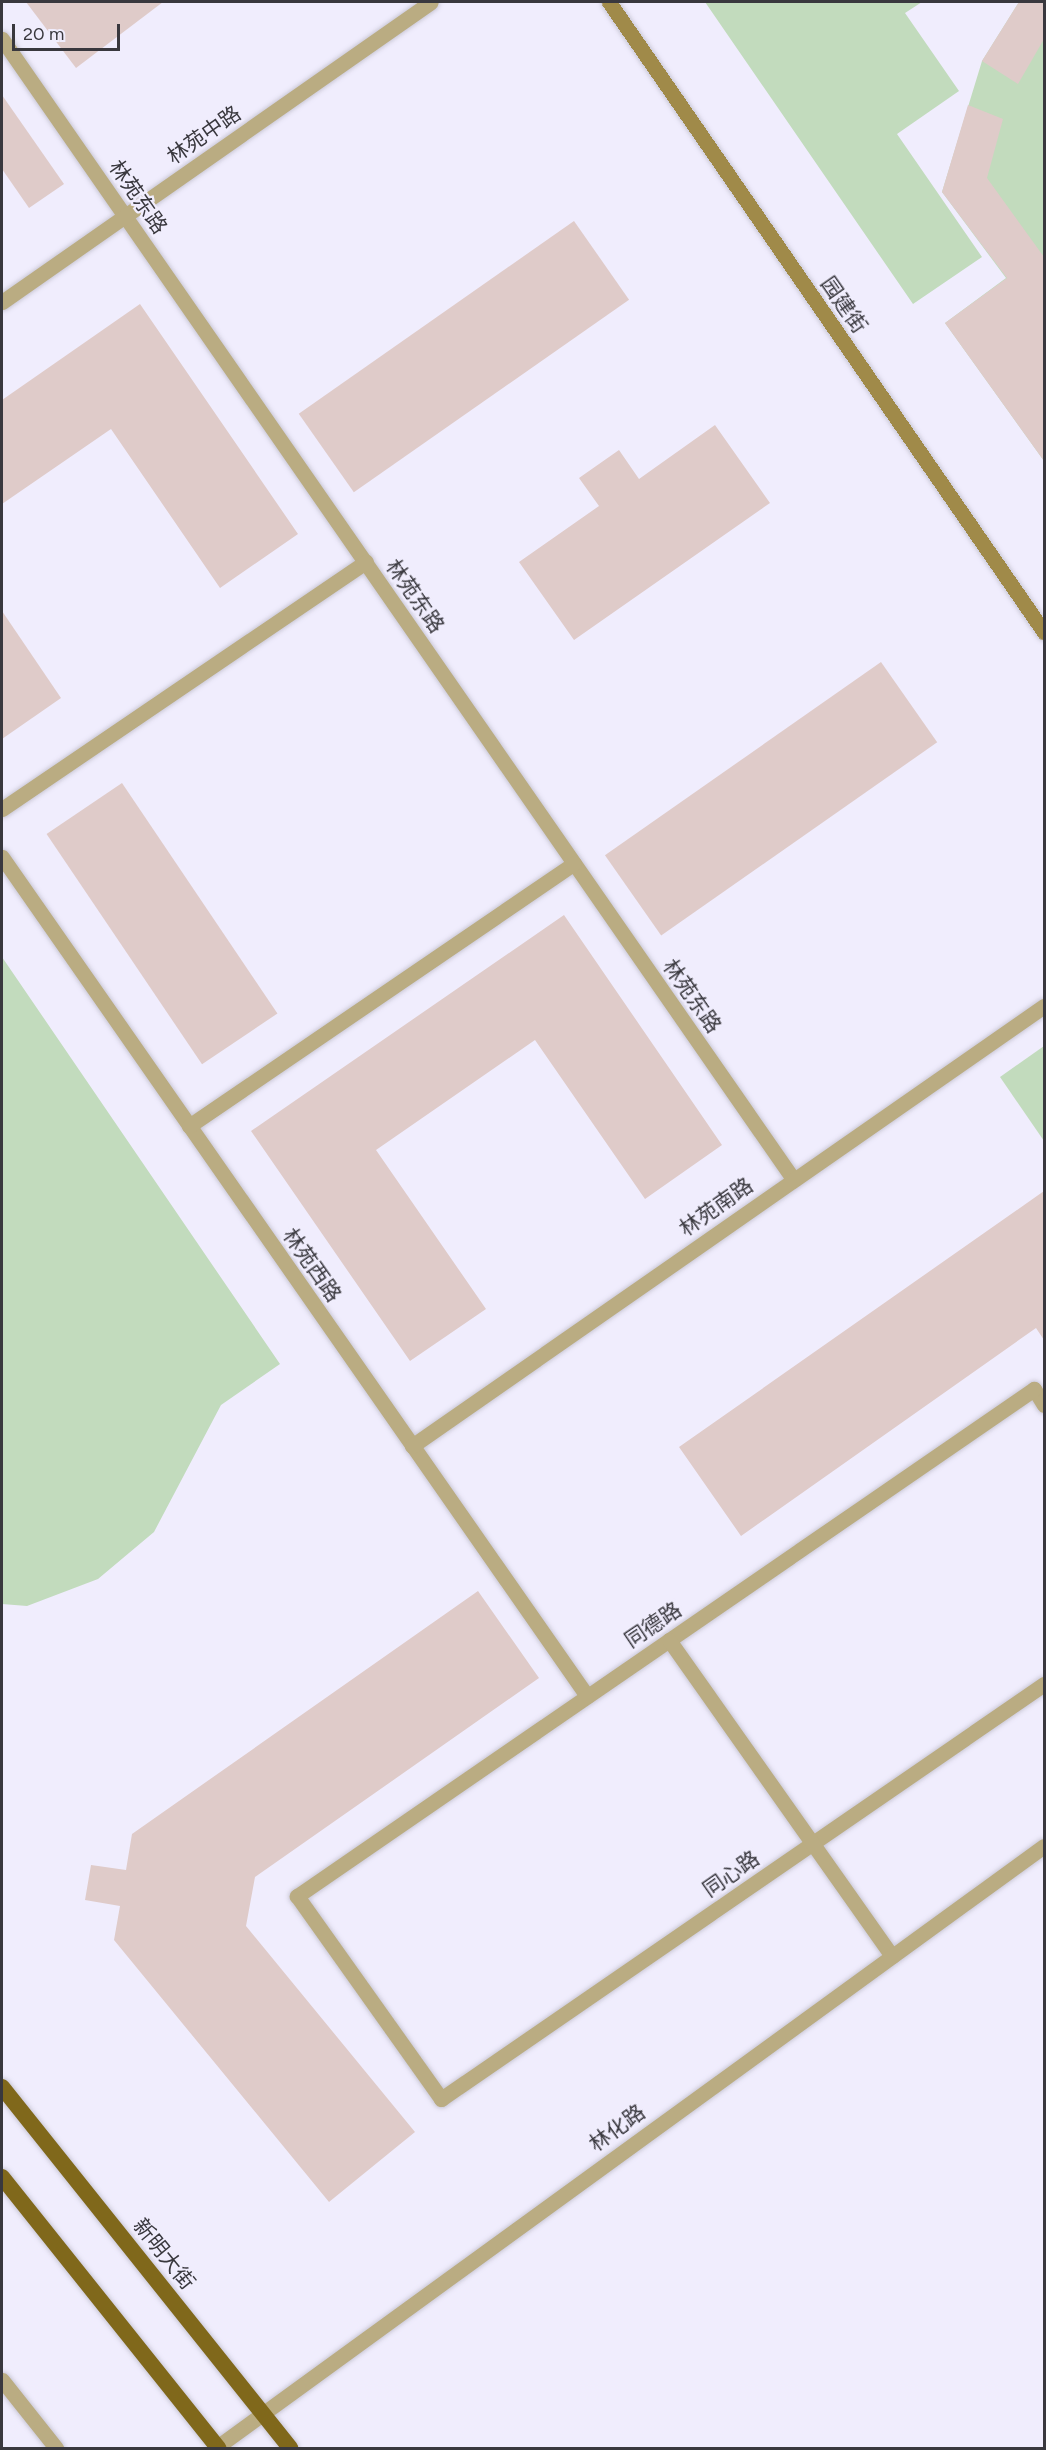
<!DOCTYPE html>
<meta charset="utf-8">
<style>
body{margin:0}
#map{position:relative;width:1046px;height:2450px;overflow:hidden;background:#f0edfd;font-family:Figtree,"Noto Sans SC",sans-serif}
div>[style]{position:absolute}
.green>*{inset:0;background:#c2dbbd}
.building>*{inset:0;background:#dfcbc9;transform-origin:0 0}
.roads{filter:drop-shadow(0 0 2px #cbc9d7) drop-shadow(0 0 2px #cbc9d7)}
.minor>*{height:15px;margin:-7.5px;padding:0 7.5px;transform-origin:7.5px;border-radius:7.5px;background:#baac82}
.tertiary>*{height:15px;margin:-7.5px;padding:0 7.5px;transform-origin:7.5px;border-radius:7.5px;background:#baac82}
.secondary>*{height:15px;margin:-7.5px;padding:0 7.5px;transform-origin:7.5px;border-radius:7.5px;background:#a08a49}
.trunk>*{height:16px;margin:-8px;padding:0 8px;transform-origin:8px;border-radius:8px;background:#80681b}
span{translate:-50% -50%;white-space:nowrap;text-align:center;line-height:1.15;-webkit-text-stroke:4.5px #f0edfd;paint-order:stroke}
.street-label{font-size:21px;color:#39383e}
.frame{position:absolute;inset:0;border:3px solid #39383e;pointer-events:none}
.scale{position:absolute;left:12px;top:24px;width:108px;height:27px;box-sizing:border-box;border:3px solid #39383e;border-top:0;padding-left:8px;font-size:18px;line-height:21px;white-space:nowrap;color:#39383e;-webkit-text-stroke:4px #f0edfd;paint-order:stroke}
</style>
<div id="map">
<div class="green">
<i style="clip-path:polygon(705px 2px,922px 2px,905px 13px,959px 91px,897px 134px,982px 257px,913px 304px)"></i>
<i style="clip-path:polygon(1019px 2px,1044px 2px,1044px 461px,945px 323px,1006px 278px,942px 192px,982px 61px)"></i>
<i style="clip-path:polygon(2px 957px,280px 1364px,221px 1405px,154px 1532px,98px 1579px,27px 1606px,2px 1604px)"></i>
<i style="clip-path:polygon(1044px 1046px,1044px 1141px,1000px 1077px)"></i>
</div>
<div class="building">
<i style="clip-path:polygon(26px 2px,163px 2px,76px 68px)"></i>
<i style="clip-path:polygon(1019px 2px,1044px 2px,1044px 39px,1018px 84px,982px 61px)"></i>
<i style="clip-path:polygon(2px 95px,64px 184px,29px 208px,2px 169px)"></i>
<i style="clip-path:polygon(968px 105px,1003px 119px,987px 178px,1044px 257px,1044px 461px,945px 323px,1007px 278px,942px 192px)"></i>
<i style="left:574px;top:221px;width:96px;height:336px;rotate:55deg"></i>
<i style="clip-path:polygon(140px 304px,298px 534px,220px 588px,111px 429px,2px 504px,2px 400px)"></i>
<i style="clip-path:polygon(715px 425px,770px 503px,574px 640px,519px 562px,599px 506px,579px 478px,619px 450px,639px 479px)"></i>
<i style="clip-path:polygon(2px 611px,61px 698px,2px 739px)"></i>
<i style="left:881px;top:662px;width:98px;height:337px;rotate:55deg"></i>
<i style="left:122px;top:783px;width:278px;height:91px;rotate:56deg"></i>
<i style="clip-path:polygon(564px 915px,722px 1145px,645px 1199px,535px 1040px,376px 1150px,486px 1309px,410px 1361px,251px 1131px)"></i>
<i style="clip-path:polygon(1044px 1191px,1044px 1340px,1036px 1328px,741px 1536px,679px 1447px)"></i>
<i style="clip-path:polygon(478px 1591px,539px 1678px,255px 1877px,246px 1926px,415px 2132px,329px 2202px,114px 1940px,120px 1906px,85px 1900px,91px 1865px,126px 1870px,132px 1834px)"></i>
</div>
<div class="roads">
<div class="minor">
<i style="left:2px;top:39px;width:1388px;rotate:55.24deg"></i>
<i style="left:2px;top:302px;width:523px;rotate:-34.97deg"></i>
<i style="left:2px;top:809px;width:440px;rotate:-34.2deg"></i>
<i style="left:2px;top:857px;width:1023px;rotate:55.11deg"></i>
<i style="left:189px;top:1126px;width:466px;rotate:-34.3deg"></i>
<i style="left:1044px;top:1405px;width:19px;rotate:-122deg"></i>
<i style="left:1034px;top:1389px;width:895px;rotate:145.47deg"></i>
<i style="left:297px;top:1896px;width:249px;rotate:54.6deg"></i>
<i style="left:441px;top:2099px;width:732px;rotate:-34.54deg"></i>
<i style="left:412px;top:1446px;width:770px;rotate:-34.85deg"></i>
<i style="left:669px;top:1640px;width:387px;rotate:54.8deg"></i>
<i style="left:2px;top:2380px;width:87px;rotate:51.5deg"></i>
</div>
<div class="tertiary">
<i style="left:217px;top:2447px;width:1022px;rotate:-36.01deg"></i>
</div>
<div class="secondary">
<i style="left:609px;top:2px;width:766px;rotate:55.38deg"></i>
</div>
<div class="trunk">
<i style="left:2px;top:2087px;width:462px;rotate:51.4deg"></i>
<i style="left:2px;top:2177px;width:347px;rotate:51.4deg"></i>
</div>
</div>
<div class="street-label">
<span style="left:204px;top:135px;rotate:-35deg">林苑中路</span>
<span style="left:138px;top:197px;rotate:55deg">林苑东路</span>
<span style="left:844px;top:305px;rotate:55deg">园建街</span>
<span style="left:415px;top:596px;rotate:55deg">林苑东路</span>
<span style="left:692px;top:996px;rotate:55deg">林苑东路</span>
<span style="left:716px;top:1207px;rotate:-35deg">林苑南路</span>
<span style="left:312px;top:1265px;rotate:55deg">林苑西路</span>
<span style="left:653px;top:1625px;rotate:-34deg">同德路</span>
<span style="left:731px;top:1874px;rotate:-35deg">同心路</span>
<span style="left:617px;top:2128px;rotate:-36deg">林化路</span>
<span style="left:164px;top:2254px;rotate:51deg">新明大街</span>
</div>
<div class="frame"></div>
<div class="scale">20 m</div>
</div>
